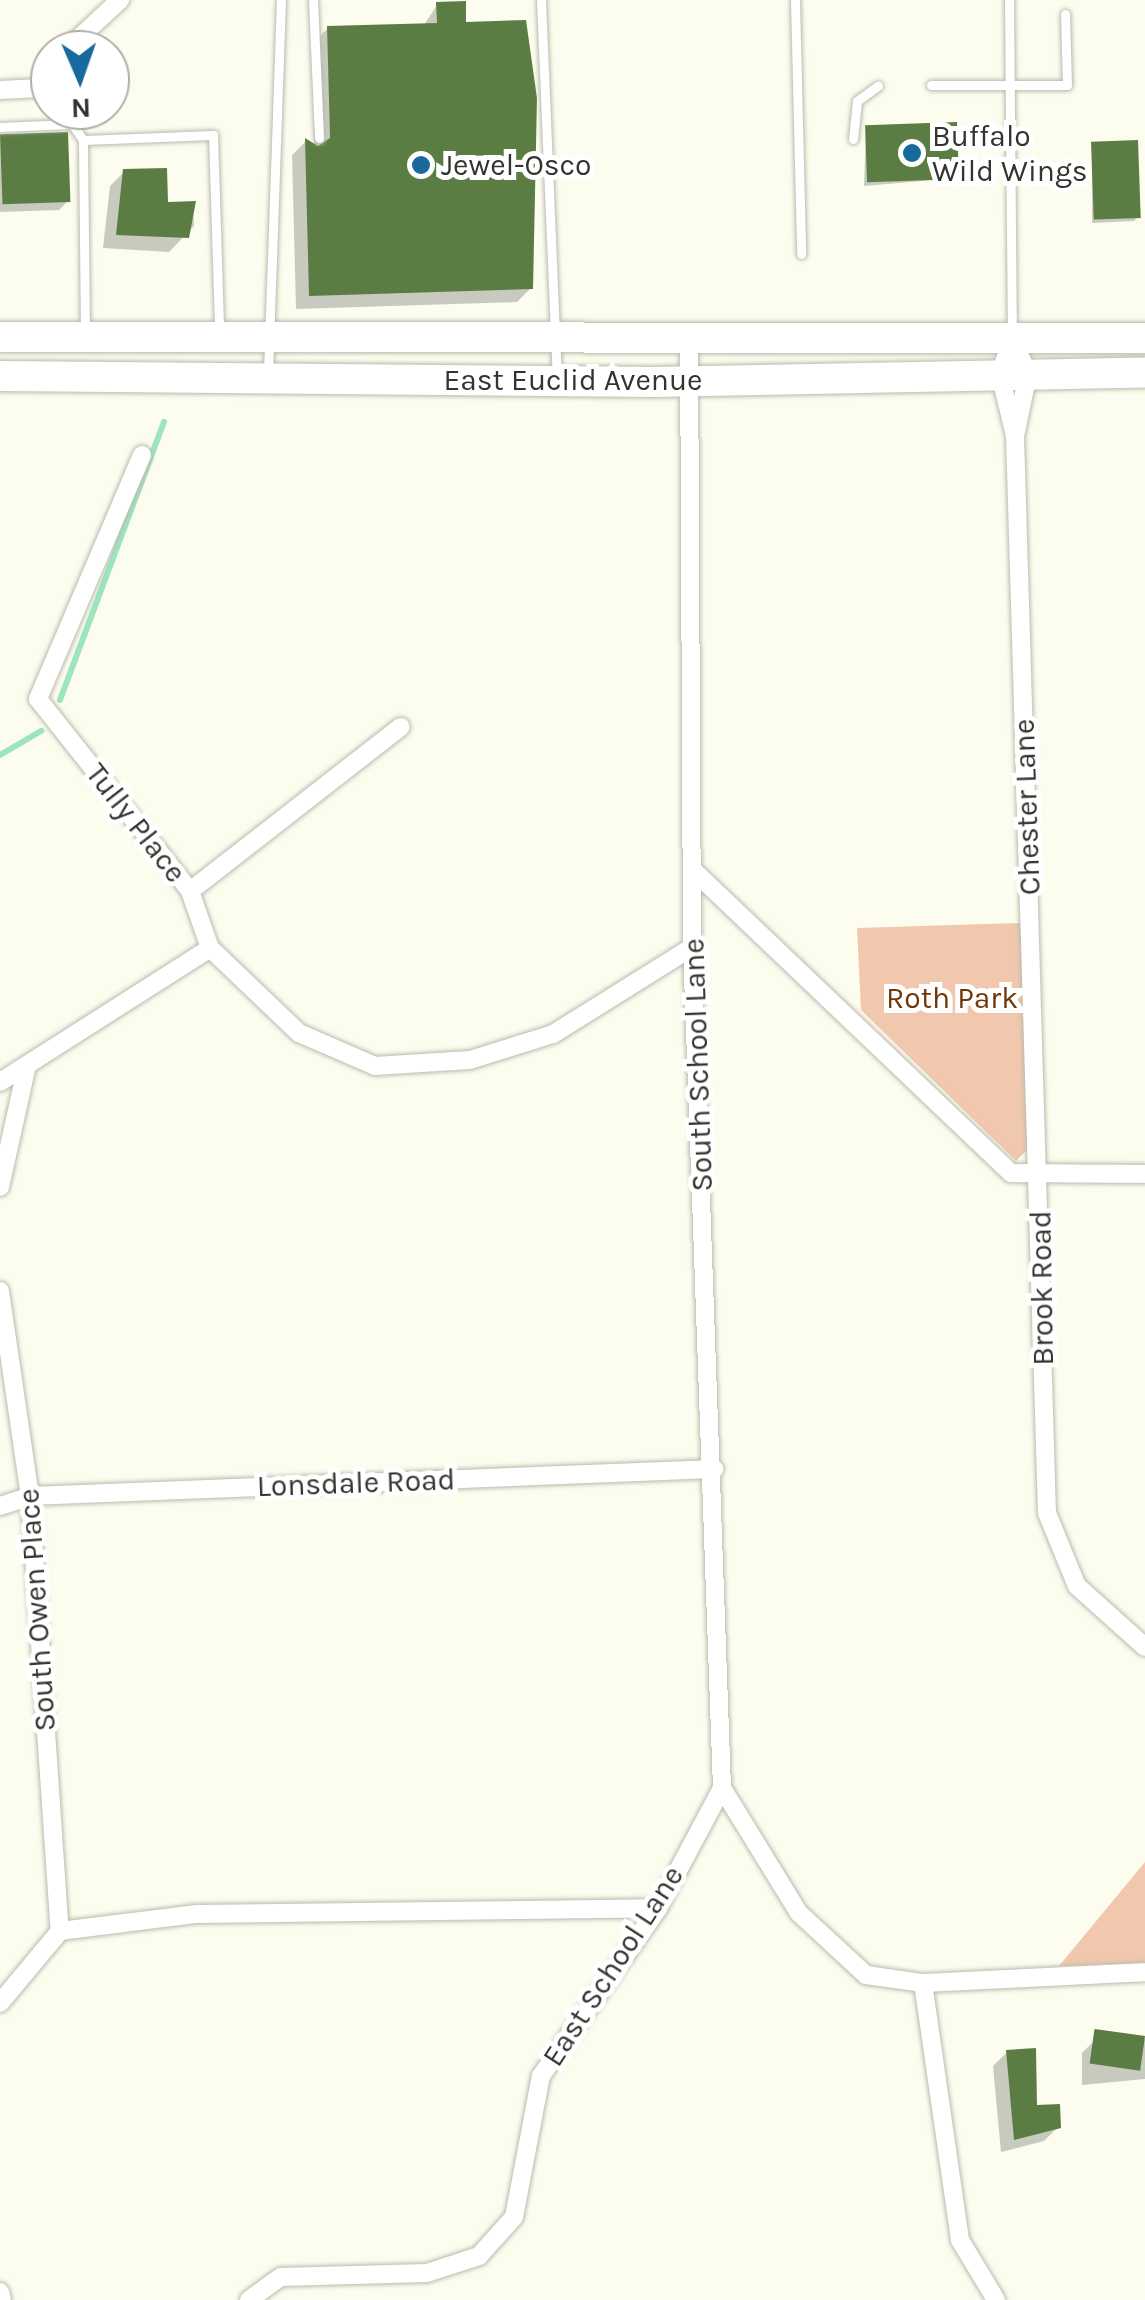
<!DOCTYPE html>
<style>
body{margin:0}
#map{position:relative;width:1145px;height:2300px;overflow:hidden;background:#fcfdef;font-family:Karla,sans-serif}
div>[style]{position:absolute}
.green>*{inset:0;background:#f1c8ae}
.shadow>*{inset:0;background:#0003}
.stream>*{height:6px;margin:-3px;padding:0 3px;transform-origin:3px;border-radius:3px;background:#9ce5bf}
.building>*{inset:0;background:#5b7d44;transform-origin:0 0}
.roads{filter:drop-shadow(0 0 2px #babaad) drop-shadow(0 0 2px #babaad)}
.lane>*{height:9px;margin:-4.5px;padding:0 4.5px;transform-origin:4.5px;border-radius:4.5px;background:#fff}
.street>*{height:18px;margin:-9px;padding:0 9px;transform-origin:9px;border-radius:9px;background:#fff}
.primary>*{height:30px;margin:-15px;padding:0 15px;transform-origin:15px;border-radius:15px;background:#fff}
.dots>*{width:28px;height:28px;translate:-50% -50%;box-sizing:border-box;border:5px solid #fff;border-radius:50%}
span{translate:-50% -50%;white-space:nowrap;text-align:center;line-height:1.15;-webkit-text-stroke:10px #fff;paint-order:stroke}
.poi-label{font-size:30px;color:#34342f}
.left{translate:0 -50%;text-align:left}
.street-label{font-size:30px;color:#34342f}
.park-label{font-size:30px;color:#703709}
.north{position:absolute;left:30px;top:30px;width:100px;height:100px;box-sizing:border-box;background:#fff;border:2px solid #aeaeac;border-radius:50%;rotate:178deg;font-size:28px;font-weight:700;line-height:40px;text-align:center;color:#34342f}
.north::after{content:'';display:block;margin:auto;width:35px;height:45px;background:#176a9b;clip-path:polygon(50% 0,100% 100%,50% 72%,0 100%)}
</style>
<div id="map">
<div class="green">
<i style="clip-path:polygon(1022px 923px,1030px 1147px,1016px 1161px,861px 1010px,857px 928px)"></i>
<i style="clip-path:polygon(1145px 1862px,1145px 1963px,1059px 1966px)"></i>
</div>
<div class="shadow">
<i style="clip-path:polygon(437px 5px,464px 24px,531px 288px,517px 302px,296px 309px,292px 155px,305px 142px,314px 147px,314px 42px,328px 28px,424px 25px)"></i>
<i style="clip-path:polygon(866px 128px,957px 178px,864px 186px)"></i>
<i style="clip-path:polygon(0 137px,68px 201px,59px 210px,0 212px)"></i>
<i style="clip-path:polygon(1092px 145px,1138px 217px,1134px 221px,1092px 223px)"></i>
<i style="clip-path:polygon(124px 172px,166px 205px,193px 204px,194px 226px,169px 252px,103px 248px,110px 186px)"></i>
<i style="clip-path:polygon(1096px 2039px,1145px 2039px,1145px 2079px,1082px 2085px,1082px 2053px)"></i>
<i style="clip-path:polygon(1007px 2052px,1035px 2108px,1058px 2127px,1044px 2141px,1001px 2152px,993px 2066px)"></i>
</div>
<div class="stream">
<i style="left:60px;top:700px;width:297px;rotate:-69.5deg"></i>
<i style="left:0;top:755px;width:48px;rotate:-30.3deg"></i>
</div>
<div class="building">
<i style="clip-path:polygon(466px 1px,466px 22px,526px 20px,537px 98px,533px 289px,309px 296px,305px 138px,318px 146px,330px 138px,327px 26px,437px 23px,436px 2px)"></i>
<i style="left:957px;top:122px;width:57px;height:92px;rotate:88deg"></i>
<i style="left:68px;top:132px;width:70px;height:68px;rotate:88deg"></i>
<i style="left:1138px;top:140px;width:78px;height:47px;rotate:88deg"></i>
<i style="clip-path:polygon(167px 168px,168px 202px,196px 201px,189px 238px,116px 235px,123px 169px)"></i>
<i style="left:1145px;top:2036px;width:35px;height:51px;rotate:98deg"></i>
<i style="clip-path:polygon(1036px 2048px,1037px 2105px,1060px 2104px,1061px 2128px,1014px 2140px,1006px 2050px)"></i>
</div>
<div class="roads">
<div class="lane">
<i style="left:313px;top:0;width:138px;rotate:87.5deg"></i>
<i style="left:541px;top:0;width:377px;rotate:87.6deg"></i>
<i style="left:795px;top:0;width:254px;rotate:88.6deg"></i>
<i style="left:1009px;top:0;width:331px;rotate:89.5deg"></i>
<i style="left:931px;top:85px;width:136px"></i>
<i style="left:1067px;top:85px;width:71px;rotate:-91.6deg"></i>
<i style="left:0;top:127px;width:72px;rotate:-2.4deg"></i>
<i style="left:72px;top:124px;width:19px;rotate:55deg"></i>
<i style="left:853px;top:139px;width:38px;rotate:-84deg"></i>
<i style="left:857px;top:101px;width:26px;rotate:-36deg"></i>
<i style="left:85px;top:334px;width:194px;rotate:-90.6deg"></i>
<i style="left:83px;top:140px;width:130px;rotate:-2.2deg"></i>
<i style="left:213px;top:135px;width:195px;rotate:88.2deg"></i>
<i style="left:268px;top:372px;width:372px;rotate:-88deg"></i>
</div>
<div class="street">
<i style="left:66px;top:50px;width:74px;rotate:-42.8deg"></i>
<i style="left:0;top:90px;width:40px;rotate:-2.9deg"></i>
<i style="left:40px;top:88px;width:21px;rotate:-62deg"></i>
<i style="left:1012px;top:339px;width:37px;rotate:109deg"></i>
<i style="left:1000px;top:374px;width:64px;rotate:76.4deg"></i>
<i style="left:1015px;top:436px;width:1077px;rotate:88.3deg"></i>
<i style="left:1047px;top:1513px;width:79px;rotate:67.7deg"></i>
<i style="left:1077px;top:1586px;width:91px;rotate:41.9deg"></i>
<i style="left:1012px;top:339px;width:38px;rotate:65deg"></i>
<i style="left:1028px;top:374px;width:63px;rotate:101.8deg"></i>
<i style="left:142px;top:455px;width:265px;rotate:113.1deg"></i>
<i style="left:38px;top:699px;width:245px;rotate:51.6deg"></i>
<i style="left:190px;top:891px;width:60px;rotate:70.7deg"></i>
<i style="left:210px;top:948px;width:123px;rotate:43.7deg"></i>
<i style="left:299px;top:1033px;width:83px;rotate:23.5deg"></i>
<i style="left:375px;top:1066px;width:95px;rotate:-3.6deg"></i>
<i style="left:470px;top:1060px;width:87px;rotate:-17.4deg"></i>
<i style="left:553px;top:1034px;width:164px;rotate:-32deg"></i>
<i style="left:696px;top:873px;width:435px;rotate:43.6deg"></i>
<i style="left:1011px;top:1173px;width:134px;rotate:0.4deg"></i>
<i style="left:190px;top:891px;width:267px;rotate:-37.9deg"></i>
<i style="left:0;top:1082px;width:249px;rotate:-32.5deg"></i>
<i style="left:0;top:1187px;width:120px;rotate:-77.5deg"></i>
<i style="left:0;top:1291px;width:207px;rotate:81.7deg"></i>
<i style="left:30px;top:1496px;width:436px;rotate:86.1deg"></i>
<i style="left:0;top:1506px;width:32px;rotate:-18deg"></i>
<i style="left:30px;top:1496px;width:685px;rotate:-2.26deg"></i>
<i style="left:722px;top:1788px;width:147px;rotate:58.4deg"></i>
<i style="left:799px;top:1913px;width:91px;rotate:42.8deg"></i>
<i style="left:866px;top:1975px;width:58px;rotate:8deg"></i>
<i style="left:923px;top:1983px;width:260px;rotate:81.8deg"></i>
<i style="left:960px;top:2240px;width:70px;rotate:59deg"></i>
<i style="left:923px;top:1983px;width:222px;rotate:-2.8deg"></i>
<i style="left:0;top:2003px;width:94px;rotate:-50.2deg"></i>
<i style="left:60px;top:1931px;width:138px;rotate:-7.1deg"></i>
<i style="left:197px;top:1914px;width:461px;rotate:-0.7deg"></i>
<i style="left:0;top:2292px;width:8px;rotate:76deg"></i>
<i style="left:249px;top:2300px;width:39px;rotate:-36deg"></i>
<i style="left:281px;top:2277px;width:146px;rotate:-1.6deg"></i>
<i style="left:427px;top:2273px;width:55px;rotate:-18.1deg"></i>
<i style="left:479px;top:2256px;width:52px;rotate:-48.1deg"></i>
<i style="left:514px;top:2217px;width:144px;rotate:-79.2deg"></i>
<i style="left:541px;top:2076px;width:205px;rotate:-55.1deg"></i>
<i style="left:658px;top:1908px;width:136px;rotate:-61.9deg"></i>
<i style="left:722px;top:1788px;width:842px;rotate:-92.04deg"></i>
<i style="left:692px;top:947px;width:606px;rotate:-90.28deg"></i>
</div>
<div class="primary">
<i style="left:0;top:337px;width:1145px;rotate:0.05deg"></i>
<i style="left:0;top:376px;width:654px;rotate:0.53deg"></i>
<i style="left:654px;top:382px;width:491px;rotate:-1.1deg"></i>
</div>
</div>
<div class="dots">
<i style="left:912px;top:153px;background:#176a9b"></i>
<i style="left:421px;top:165px;background:#176a9b"></i>
</div>
<div class="poi-label">
<span class="left" style="left:932px;top:153px">Buffalo<br>Wild Wings</span>
<span class="left" style="left:441px;top:165px">Jewel-Osco</span>
</div>
<div class="street-label">
<span style="left:573px;top:380px">East Euclid Avenue</span>
<span style="left:1027px;top:807px;rotate:-92deg">Chester Lane</span>
<span style="left:136px;top:823px;rotate:52deg">Tully Place</span>
<span style="left:698px;top:1065px;rotate:-92deg">South School Lane</span>
<span style="left:1042px;top:1288px;rotate:-91deg">Brook Road</span>
<span style="left:356px;top:1483px;rotate:-2deg">Lonsdale Road</span>
<span style="left:37px;top:1610px;rotate:-94deg">South Owen Place</span>
<span style="left:613px;top:1966px;rotate:-57deg">East School Lane</span>
</div>
<div class="park-label">
<span style="left:952px;top:998px">Roth Park</span>
</div>
<div class="north">N</div>
</div>
